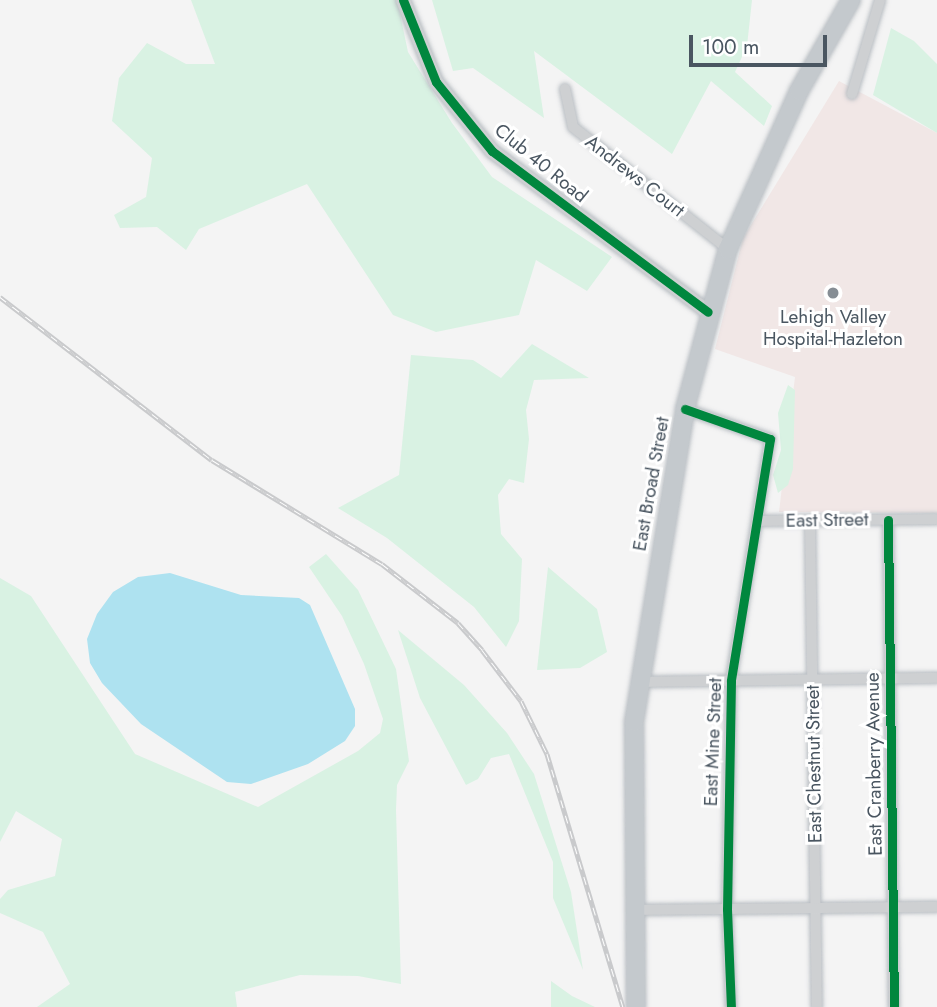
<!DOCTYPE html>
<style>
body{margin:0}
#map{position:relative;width:937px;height:1007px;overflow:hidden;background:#f4f4f4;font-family:Jost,sans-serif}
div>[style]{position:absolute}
.medical>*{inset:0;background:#f1e7e6}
.green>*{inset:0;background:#d9f2e3}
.water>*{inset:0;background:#aee2f0}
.roads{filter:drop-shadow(0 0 2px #b9bec3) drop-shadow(0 0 2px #b9bec3)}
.minor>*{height:10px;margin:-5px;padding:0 5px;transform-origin:5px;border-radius:5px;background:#ced0d2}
.tertiary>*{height:14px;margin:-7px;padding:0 7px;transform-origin:7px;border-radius:7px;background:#ced0d2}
.trunk>*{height:18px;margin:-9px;padding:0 9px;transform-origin:9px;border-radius:9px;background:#c4c9cd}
.rail>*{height:5px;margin-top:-2.5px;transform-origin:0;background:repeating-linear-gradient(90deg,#fff 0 8px,#c9cacc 0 16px);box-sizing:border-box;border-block:2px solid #c9cacc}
.cycleway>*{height:9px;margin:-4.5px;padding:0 4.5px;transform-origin:4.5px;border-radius:4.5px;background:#00873e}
.dots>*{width:19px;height:19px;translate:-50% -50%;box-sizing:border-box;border:4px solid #fff;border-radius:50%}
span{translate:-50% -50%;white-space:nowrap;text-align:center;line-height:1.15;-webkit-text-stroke:6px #fff;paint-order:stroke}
.street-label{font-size:19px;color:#4a5661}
.poi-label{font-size:19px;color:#4a5661}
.scale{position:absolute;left:689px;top:35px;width:138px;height:32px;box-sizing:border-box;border:4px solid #4a5661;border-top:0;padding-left:9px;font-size:21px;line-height:24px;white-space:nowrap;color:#4a5661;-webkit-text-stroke:5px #fff;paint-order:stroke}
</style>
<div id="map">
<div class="medical">
<i style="clip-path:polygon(839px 81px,937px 133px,937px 513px,779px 512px,795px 377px,715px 349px,743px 238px)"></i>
</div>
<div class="green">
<i style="clip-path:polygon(191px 0,397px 0,408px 52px,452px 123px,492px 177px,612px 257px,587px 291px,536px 260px,519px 315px,436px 332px,393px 315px,307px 184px,199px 229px,186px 250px,157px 227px,120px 228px,114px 215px,146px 197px,152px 158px,112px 121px,119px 78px,147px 43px,186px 64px,215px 64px)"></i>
<i style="clip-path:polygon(432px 0,752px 0,747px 46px,735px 72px,772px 106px,764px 126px,711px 81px,672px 154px,534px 51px,544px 118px,473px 68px,453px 71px)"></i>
<i style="clip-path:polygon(891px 28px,914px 41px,937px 64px,937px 133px,873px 95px)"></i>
<i style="clip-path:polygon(532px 344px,589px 378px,534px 380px,526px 410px,529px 439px,524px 483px,509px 479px,498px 495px,501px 534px,522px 559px,519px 621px,506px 647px,474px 607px,387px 538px,338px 508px,399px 475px,411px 355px,473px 360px,501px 378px)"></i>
<i style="clip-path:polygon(788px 385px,795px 390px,793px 469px,788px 485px,778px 493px,773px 475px,781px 450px,778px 413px)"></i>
<i style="clip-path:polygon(326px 554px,358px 590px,396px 669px,409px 761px,397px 785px,396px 810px,401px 984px,358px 976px,300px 975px,235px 992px,237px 1007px,37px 1007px,70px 984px,43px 932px,0 913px,0 899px,8px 890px,55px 876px,62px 839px,16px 811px,0 842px,0 578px,31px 596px,135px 754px,258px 807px,358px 751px,380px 733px,383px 719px,364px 664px,342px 616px,309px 567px)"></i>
<i style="clip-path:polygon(548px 567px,597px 609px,607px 652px,580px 668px,537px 670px)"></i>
<i style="clip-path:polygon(398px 630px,464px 685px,507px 733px,534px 774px,571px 892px,583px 970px,553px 898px,553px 862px,509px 754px,491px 758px,478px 779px,466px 785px,420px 698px)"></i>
<i style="clip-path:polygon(551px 981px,572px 996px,595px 1007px,551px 1007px)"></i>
</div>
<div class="water">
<i style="clip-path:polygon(170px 573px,241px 595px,299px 598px,310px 605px,355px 709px,355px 726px,345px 741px,308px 764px,251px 784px,227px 782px,141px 724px,102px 683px,90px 663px,87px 639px,97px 614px,113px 592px,138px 577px)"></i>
</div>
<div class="roads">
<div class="minor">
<i style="left:565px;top:89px;width:39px;rotate:78deg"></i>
<i style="left:573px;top:127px;width:197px;rotate:38.2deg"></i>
<i style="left:852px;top:94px;width:98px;rotate:-73.4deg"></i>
<i style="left:685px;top:409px;width:90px;rotate:19.4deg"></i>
<i style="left:770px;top:439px;width:245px;rotate:99.2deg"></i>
<i style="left:731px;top:681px;width:228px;rotate:91deg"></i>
<i style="left:727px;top:909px;width:98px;rotate:87.7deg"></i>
<i style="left:810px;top:520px;width:487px;rotate:89.2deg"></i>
<i style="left:888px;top:520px;width:487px;rotate:89.3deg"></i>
<i style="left:758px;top:521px;width:179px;rotate:-0.6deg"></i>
<i style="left:638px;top:682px;width:299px;rotate:-0.8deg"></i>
<i style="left:635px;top:910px;width:302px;rotate:-0.6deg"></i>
</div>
<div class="tertiary">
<i style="left:403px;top:0;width:88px;rotate:68.1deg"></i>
<i style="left:436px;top:82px;width:89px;rotate:50.9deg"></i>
<i style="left:492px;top:151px;width:269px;rotate:36.7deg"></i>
</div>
<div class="trunk">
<i style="left:636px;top:1007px;width:285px;rotate:-90.4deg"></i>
<i style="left:634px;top:722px;width:317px;rotate:-80.7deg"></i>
<i style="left:685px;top:409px;width:166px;rotate:-75deg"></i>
<i style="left:728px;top:249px;width:173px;rotate:-65.8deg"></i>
<i style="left:799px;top:91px;width:105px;rotate:-60.3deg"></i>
</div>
</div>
<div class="rail">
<i style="left:0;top:297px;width:267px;rotate:37.6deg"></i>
<i style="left:212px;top:460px;width:199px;rotate:31.5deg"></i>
<i style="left:382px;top:564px;width:96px;rotate:37.8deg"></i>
<i style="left:458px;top:623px;width:36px;rotate:48deg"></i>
<i style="left:482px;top:650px;width:64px;rotate:52.6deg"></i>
<i style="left:521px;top:701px;width:59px;rotate:63.9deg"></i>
<i style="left:547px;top:754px;width:264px;rotate:73.3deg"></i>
</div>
<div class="cycleway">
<i style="left:403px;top:0;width:88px;rotate:68.1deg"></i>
<i style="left:436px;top:82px;width:89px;rotate:50.9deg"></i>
<i style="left:492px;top:151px;width:269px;rotate:36.7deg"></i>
<i style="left:685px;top:409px;width:90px;rotate:19.4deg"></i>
<i style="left:770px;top:439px;width:245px;rotate:99.2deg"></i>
<i style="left:731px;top:681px;width:228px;rotate:91deg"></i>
<i style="left:727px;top:909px;width:98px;rotate:87.7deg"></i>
<i style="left:888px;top:520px;width:487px;rotate:89.3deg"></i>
</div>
<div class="dots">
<i style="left:833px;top:293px;background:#868d94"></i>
</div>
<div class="street-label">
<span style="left:541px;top:163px;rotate:39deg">Club 40 Road</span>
<span style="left:635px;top:176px;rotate:38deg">Andrews Court</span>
<span style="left:651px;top:484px;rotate:-80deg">East Broad Street</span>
<span style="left:827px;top:520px;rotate:-1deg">East Street</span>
<span style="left:713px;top:742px;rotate:-88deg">East Mine Street</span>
<span style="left:814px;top:764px;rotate:-91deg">East Chestnut Street</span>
<span style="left:874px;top:764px;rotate:-91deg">East Cranberry Avenue</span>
</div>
<div class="poi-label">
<span style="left:833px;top:328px">Lehigh Valley<br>Hospital-Hazleton</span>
</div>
<div class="scale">100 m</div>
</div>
